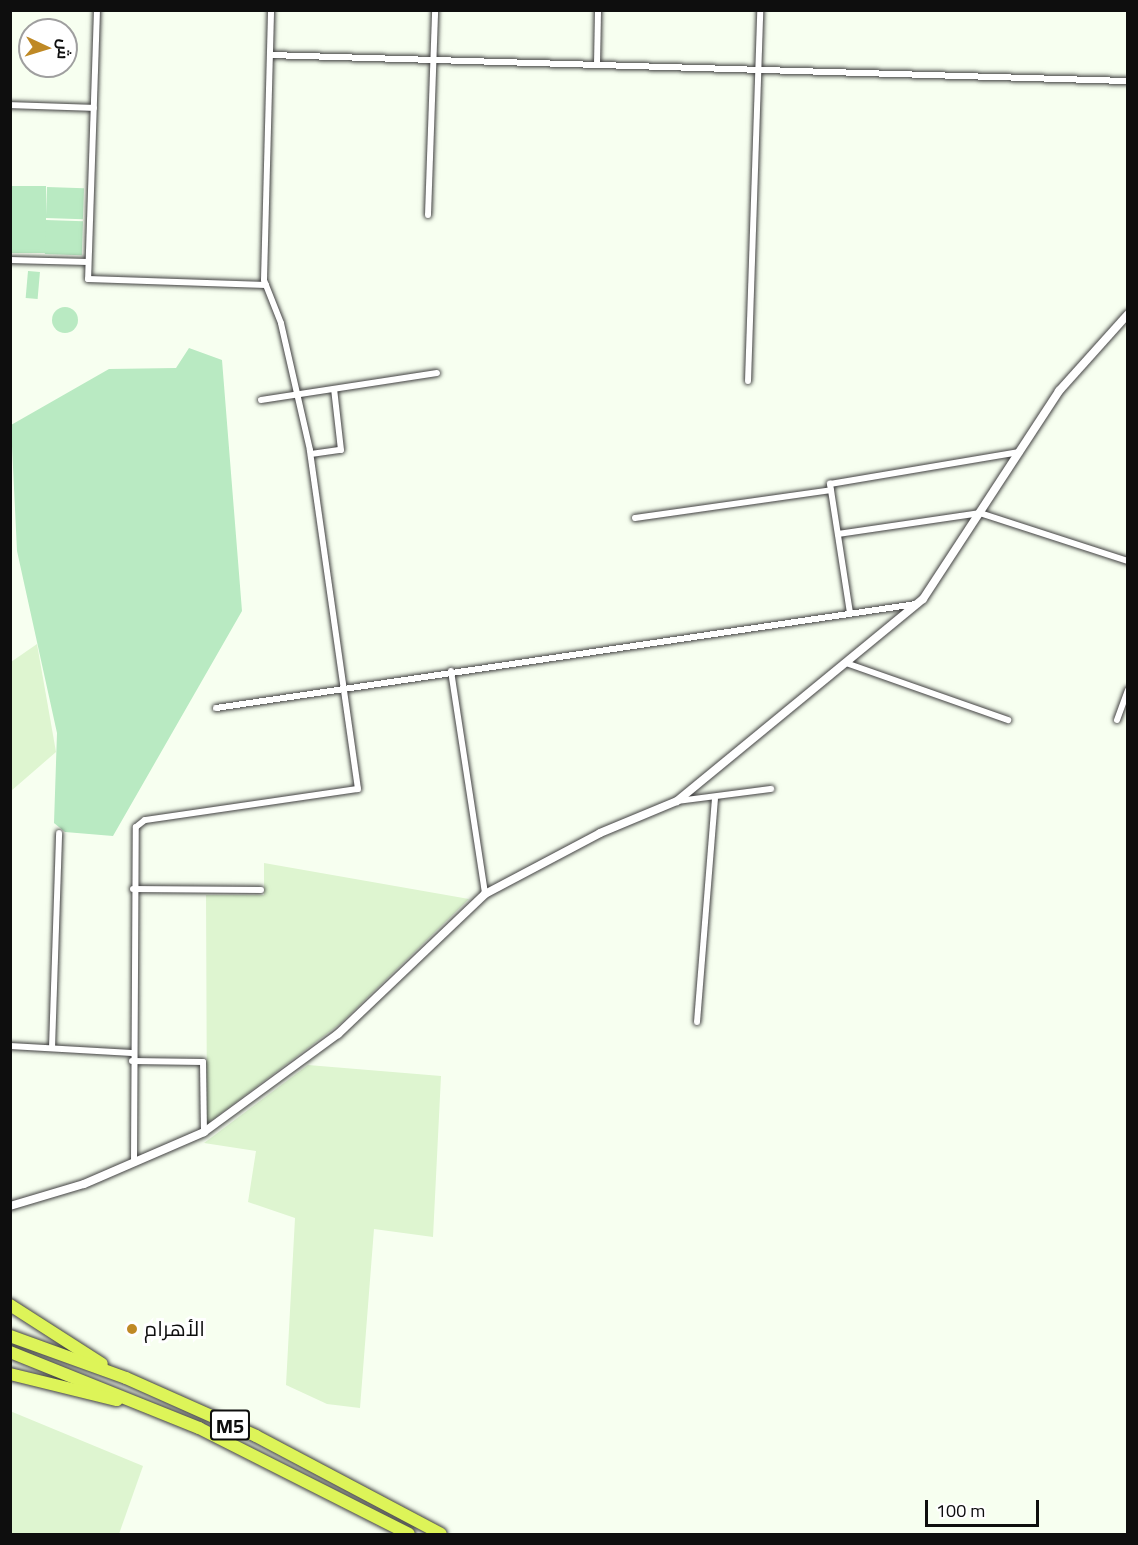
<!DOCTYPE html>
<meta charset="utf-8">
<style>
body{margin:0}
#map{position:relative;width:1138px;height:1545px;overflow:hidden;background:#f7fff0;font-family:Georgia,Cairo,serif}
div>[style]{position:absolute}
.farmland>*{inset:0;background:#def5d0}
.green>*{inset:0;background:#b9eac2;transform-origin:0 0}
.round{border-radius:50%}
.roads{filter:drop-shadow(0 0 2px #414141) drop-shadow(0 0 2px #414141)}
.minor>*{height:6px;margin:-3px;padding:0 3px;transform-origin:3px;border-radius:3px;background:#fff}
.tertiary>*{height:8px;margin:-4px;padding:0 4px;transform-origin:4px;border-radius:4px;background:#fff}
.motorway>*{height:12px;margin:-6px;padding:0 6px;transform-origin:6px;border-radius:6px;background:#ddf458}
.dots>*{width:16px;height:16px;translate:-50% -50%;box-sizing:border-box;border:3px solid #fff;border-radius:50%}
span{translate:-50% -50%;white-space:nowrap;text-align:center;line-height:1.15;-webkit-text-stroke:6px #fff;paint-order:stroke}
.shield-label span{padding:2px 4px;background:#fff;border:2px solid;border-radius:4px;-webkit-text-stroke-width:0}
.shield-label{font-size:20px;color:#0e0e0e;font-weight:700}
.poi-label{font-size:21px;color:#0e0e0e}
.left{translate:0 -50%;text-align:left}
.frame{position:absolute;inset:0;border:12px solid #0e0e0e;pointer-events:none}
.north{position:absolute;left:18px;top:18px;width:60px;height:60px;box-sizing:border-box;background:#fff;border:2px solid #9f9f9f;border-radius:50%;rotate:94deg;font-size:16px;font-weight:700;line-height:24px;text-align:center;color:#0e0e0e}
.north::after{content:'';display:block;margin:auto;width:21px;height:27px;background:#bf8925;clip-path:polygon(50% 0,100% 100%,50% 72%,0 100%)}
.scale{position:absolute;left:925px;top:1500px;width:114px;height:27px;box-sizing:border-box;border:3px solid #0e0e0e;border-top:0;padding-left:8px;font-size:18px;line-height:21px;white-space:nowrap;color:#0e0e0e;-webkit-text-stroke:4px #fff;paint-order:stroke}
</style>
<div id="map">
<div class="farmland">
<i style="clip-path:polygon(37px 644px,56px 752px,11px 791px,11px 662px)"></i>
<i style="clip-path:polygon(264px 863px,469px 899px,341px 1023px,207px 1124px,206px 895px,264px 895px)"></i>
<i style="clip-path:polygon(308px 1065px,441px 1076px,433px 1237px,374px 1229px,360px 1408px,327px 1404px,286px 1385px,295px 1218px,248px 1202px,256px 1151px,204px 1143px)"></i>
<i style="clip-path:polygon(10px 1411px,143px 1466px,119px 1534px,11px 1534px)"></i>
</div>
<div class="green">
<i style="left:11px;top:186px;width:35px;height:67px"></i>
<i style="left:47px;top:187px;width:37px;height:31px;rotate:2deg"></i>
<i style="left:46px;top:220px;width:37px;height:34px;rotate:2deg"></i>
<i style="left:28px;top:271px;width:12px;height:27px;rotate:5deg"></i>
<i class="round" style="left:52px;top:307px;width:26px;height:26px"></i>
<i style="clip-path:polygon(189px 348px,222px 360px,242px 611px,113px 836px,65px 832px,54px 823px,57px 733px,17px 551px,11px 425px,109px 369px,176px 368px)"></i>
</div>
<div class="roads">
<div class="minor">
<i style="left:97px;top:10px;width:269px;rotate:91.9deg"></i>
<i style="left:88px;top:279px;width:178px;rotate:1.9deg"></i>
<i style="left:270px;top:55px;width:858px;rotate:1.74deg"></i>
<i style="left:597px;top:64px;width:54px;rotate:-88.9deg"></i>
<i style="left:10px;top:105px;width:84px;rotate:2deg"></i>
<i style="left:428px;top:215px;width:205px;rotate:-88deg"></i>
<i style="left:10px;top:260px;width:78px;rotate:1.5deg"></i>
<i style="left:748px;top:381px;width:371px;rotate:-88.1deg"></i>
<i style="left:261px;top:400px;width:178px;rotate:-8.7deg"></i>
<i style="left:311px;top:454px;width:30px;rotate:-8deg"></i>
<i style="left:341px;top:450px;width:61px;rotate:-96.5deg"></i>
<i style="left:635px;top:518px;width:198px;rotate:-8.1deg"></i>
<i style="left:838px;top:534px;width:144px;rotate:-8.4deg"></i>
<i style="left:980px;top:513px;width:156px;rotate:18deg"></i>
<i style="left:850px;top:613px;width:131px;rotate:-98.8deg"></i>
<i style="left:830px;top:484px;width:192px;rotate:-9.6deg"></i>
<i style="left:846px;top:663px;width:172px;rotate:19.4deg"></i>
<i style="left:451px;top:671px;width:226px;rotate:81.3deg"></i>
<i style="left:216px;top:708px;width:708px;rotate:-8.45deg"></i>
<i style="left:1117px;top:720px;width:32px;rotate:-70deg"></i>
<i style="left:678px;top:801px;width:94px;rotate:-7.4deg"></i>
<i style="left:133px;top:889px;width:128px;rotate:0.4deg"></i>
<i style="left:697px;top:1022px;width:224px;rotate:-85.4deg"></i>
<i style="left:10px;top:1046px;width:122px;rotate:3.3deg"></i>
<i style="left:52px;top:1048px;width:215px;rotate:-88.1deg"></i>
<i style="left:132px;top:1061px;width:71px;rotate:0.8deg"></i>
<i style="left:203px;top:1062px;width:70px;rotate:89.2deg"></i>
<i style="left:134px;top:1163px;width:336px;rotate:-89.7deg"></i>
<i style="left:136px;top:827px;width:11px;rotate:-38deg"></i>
<i style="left:145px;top:820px;width:215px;rotate:-8.3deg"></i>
<i style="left:358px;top:789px;width:342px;rotate:-98.1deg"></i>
<i style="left:310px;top:450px;width:130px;rotate:-102.9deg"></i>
<i style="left:281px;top:323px;width:46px;rotate:-111.6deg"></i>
<i style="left:264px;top:280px;width:270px;rotate:-88.5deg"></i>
</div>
<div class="tertiary">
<i style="left:10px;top:1206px;width:77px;rotate:-16.6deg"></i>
<i style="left:84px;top:1184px;width:131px;rotate:-23.4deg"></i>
<i style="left:204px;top:1132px;width:166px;rotate:-36.2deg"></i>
<i style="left:338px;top:1034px;width:203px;rotate:-43.6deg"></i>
<i style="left:485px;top:894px;width:130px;rotate:-27.9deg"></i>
<i style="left:600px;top:833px;width:83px;rotate:-22.6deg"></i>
<i style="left:677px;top:801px;width:318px;rotate:-39.4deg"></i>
<i style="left:923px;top:599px;width:249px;rotate:-56.8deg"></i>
<i style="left:1059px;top:391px;width:103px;rotate:-48.1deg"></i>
</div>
<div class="motorway">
<i style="left:10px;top:1305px;width:109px;rotate:32.7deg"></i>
<i style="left:10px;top:1336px;width:123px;rotate:19.9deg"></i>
<i style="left:126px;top:1378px;width:142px;rotate:24deg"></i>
<i style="left:256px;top:1436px;width:209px;rotate:27.9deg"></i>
<i style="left:10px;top:1352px;width:204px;rotate:21.9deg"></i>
<i style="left:199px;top:1428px;width:235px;rotate:26.8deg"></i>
<i style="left:10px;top:1374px;width:110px;rotate:13.7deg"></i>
</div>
</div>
<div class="dots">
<i style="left:132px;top:1329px;background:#bf8925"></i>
</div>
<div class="shield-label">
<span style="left:230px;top:1425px">M5</span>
</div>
<div class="poi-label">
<span class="left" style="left:144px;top:1329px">الأهرام</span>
</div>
<div class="frame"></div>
<div class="north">ش</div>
<div class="scale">100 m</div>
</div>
